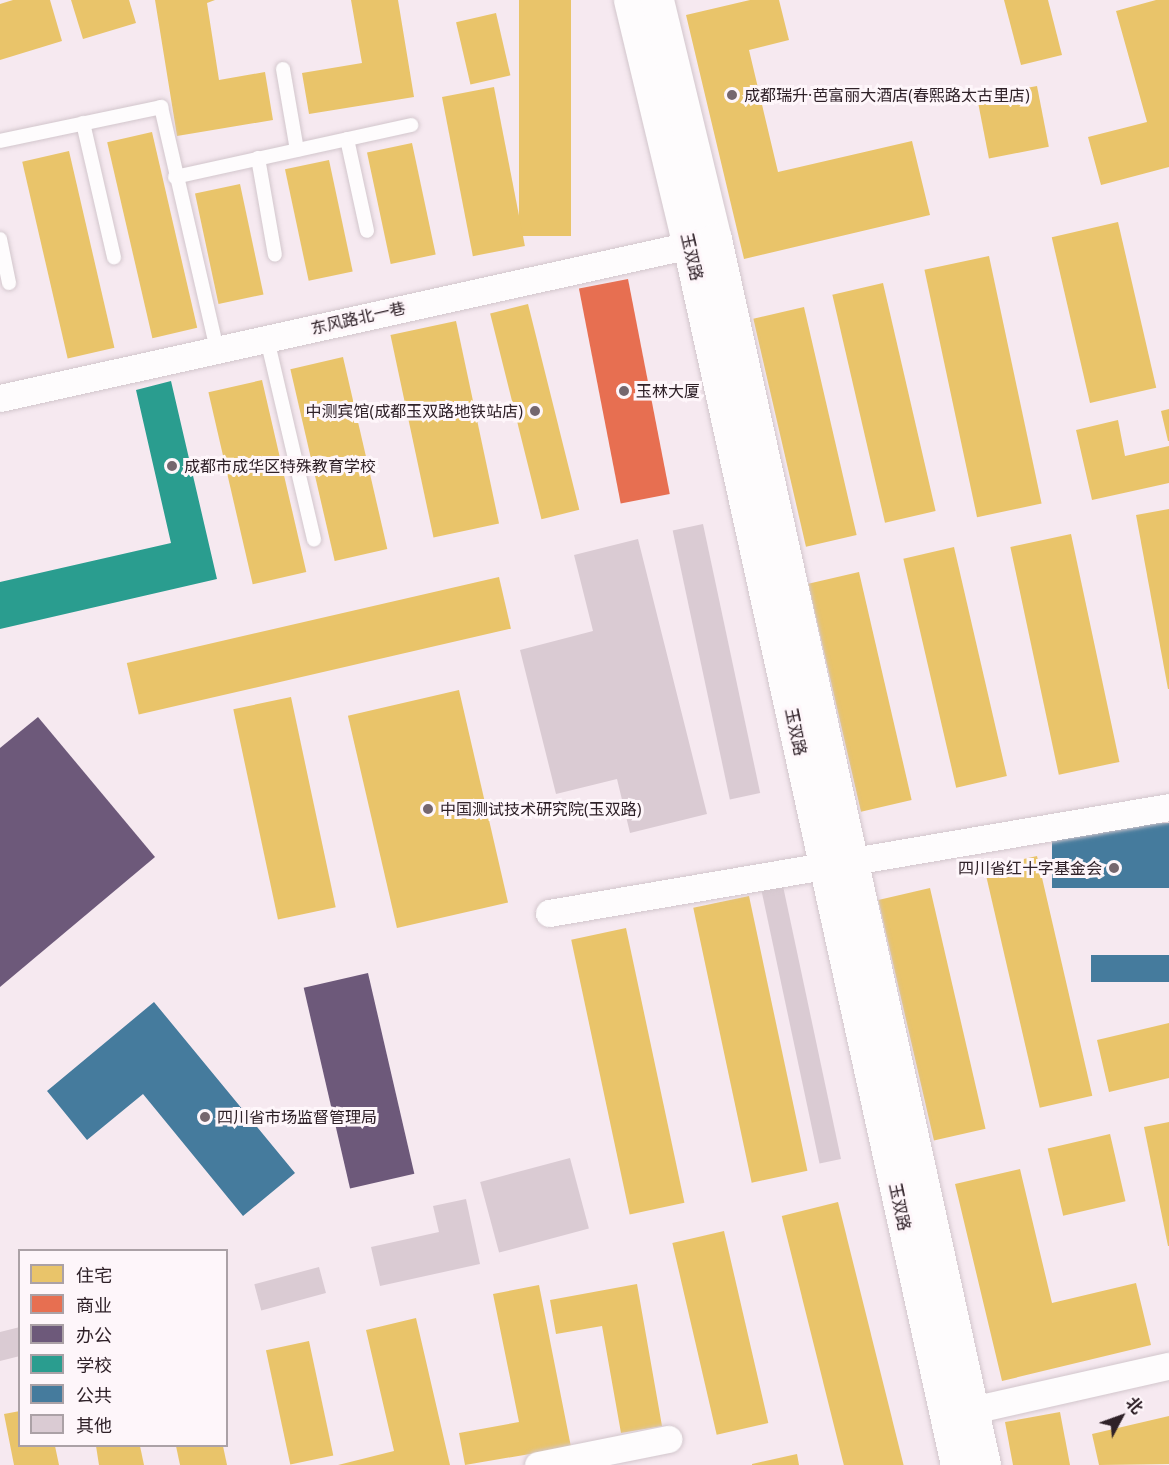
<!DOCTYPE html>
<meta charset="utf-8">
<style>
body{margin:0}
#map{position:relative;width:1169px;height:1465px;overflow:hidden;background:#f6e9f0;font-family:"Open Sans","Noto Sans SC",sans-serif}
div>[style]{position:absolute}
.homes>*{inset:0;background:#e9c46a;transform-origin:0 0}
.shops>*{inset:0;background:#e76f51;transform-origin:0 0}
.offices>*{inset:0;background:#6d597a;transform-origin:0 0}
.schools>*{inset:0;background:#2a9d8f}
.public>*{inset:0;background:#457b9d;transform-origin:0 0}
.building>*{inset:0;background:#dacbd3;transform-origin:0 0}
.roads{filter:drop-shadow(0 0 2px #d2c6cc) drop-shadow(0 0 2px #d2c6cc)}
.lane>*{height:14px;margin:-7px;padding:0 7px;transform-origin:7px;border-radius:7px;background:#fefcfd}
.street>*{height:27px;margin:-13.5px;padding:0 13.5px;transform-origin:13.5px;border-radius:13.5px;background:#fefcfd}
.secondary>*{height:33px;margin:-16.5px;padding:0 16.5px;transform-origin:16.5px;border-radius:16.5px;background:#fefcfd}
.dots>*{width:16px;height:16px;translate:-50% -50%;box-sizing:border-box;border:3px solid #fef6fa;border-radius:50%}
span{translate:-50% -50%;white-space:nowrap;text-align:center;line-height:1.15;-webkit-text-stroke:6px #fef6fa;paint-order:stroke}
.poi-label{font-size:16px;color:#2f2128}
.left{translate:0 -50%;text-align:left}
.right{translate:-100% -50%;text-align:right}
.street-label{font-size:16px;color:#2f2128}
.legend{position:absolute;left:18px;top:1249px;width:210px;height:198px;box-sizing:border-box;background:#fef6fa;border:2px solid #aba1a6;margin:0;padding:8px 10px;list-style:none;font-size:18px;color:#2f2128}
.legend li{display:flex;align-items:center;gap:12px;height:30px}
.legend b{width:30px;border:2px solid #aba1a6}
.north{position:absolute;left:1091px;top:1387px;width:60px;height:60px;-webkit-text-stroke:4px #fef6fa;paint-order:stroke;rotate:49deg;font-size:16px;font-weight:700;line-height:24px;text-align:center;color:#2f2128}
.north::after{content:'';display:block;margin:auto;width:21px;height:27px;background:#2f2128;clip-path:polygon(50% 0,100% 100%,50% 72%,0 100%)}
</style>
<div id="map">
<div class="homes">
<i style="clip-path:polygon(13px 0,50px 0,62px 41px,0 60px,0 4px)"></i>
<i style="clip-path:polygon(71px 0,129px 0,136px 23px,83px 39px)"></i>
<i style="clip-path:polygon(155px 0,215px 0,207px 3px,219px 80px,265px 72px,273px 120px,177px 136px)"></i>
<i style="clip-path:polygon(351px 0,398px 0,414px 97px,309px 114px,302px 73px,362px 63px)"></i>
<i style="left:519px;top:0;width:52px;height:236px"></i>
<i style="clip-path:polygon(750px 0,779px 0,789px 40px,749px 50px,778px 172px,912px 141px,930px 215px,744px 259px,686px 15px)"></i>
<i style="clip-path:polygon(1004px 0,1048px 0,1062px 55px,1021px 65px)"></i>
<i style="clip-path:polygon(1156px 0,1169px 0,1169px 167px,1101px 185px,1088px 137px,1147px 122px,1116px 11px)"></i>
<i style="left:496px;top:13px;width:64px;height:41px;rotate:77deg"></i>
<i style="left:1037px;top:86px;width:62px;height:61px;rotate:79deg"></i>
<i style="left:494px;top:87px;width:162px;height:53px;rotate:79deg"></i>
<i style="left:152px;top:132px;width:201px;height:46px;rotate:77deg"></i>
<i style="left:412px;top:143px;width:114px;height:46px;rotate:78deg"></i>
<i style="left:69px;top:151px;width:202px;height:48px;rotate:77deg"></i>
<i style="left:329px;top:160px;width:114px;height:45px;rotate:78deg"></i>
<i style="left:240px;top:184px;width:113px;height:46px;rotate:78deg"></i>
<i style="left:1118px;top:222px;width:170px;height:68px;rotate:77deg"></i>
<i style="left:989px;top:256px;width:253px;height:66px;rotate:78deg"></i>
<i style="left:883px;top:283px;width:234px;height:52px;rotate:77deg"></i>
<i style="left:528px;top:304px;width:212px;height:39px;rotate:76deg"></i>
<i style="left:804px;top:307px;width:234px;height:52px;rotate:77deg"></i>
<i style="left:456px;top:321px;width:207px;height:67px;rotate:78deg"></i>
<i style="left:343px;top:357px;width:197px;height:54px;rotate:77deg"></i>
<i style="left:262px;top:380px;width:197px;height:55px;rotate:77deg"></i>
<i style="clip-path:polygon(1169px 409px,1169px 441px,1168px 441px,1161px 411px)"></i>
<i style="clip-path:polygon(1118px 420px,1125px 456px,1169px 446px,1169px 483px,1092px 500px,1076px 430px)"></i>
<i style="clip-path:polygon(1169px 509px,1169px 689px,1168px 689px,1136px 515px)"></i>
<i style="left:1071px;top:534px;width:233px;height:62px;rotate:78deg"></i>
<i style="left:954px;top:547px;width:235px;height:52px;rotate:77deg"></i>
<i style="left:859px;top:572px;width:234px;height:52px;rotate:77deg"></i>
<i style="left:499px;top:577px;width:53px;height:382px;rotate:77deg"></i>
<i style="left:459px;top:690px;width:218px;height:114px;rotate:77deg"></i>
<i style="left:291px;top:697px;width:215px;height:59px;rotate:78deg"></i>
<i style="left:1037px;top:856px;width:246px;height:54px;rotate:77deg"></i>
<i style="left:930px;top:888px;width:247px;height:53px;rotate:77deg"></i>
<i style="left:749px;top:896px;width:281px;height:57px;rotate:78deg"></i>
<i style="left:626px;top:928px;width:281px;height:56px;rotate:78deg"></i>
<i style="clip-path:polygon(1169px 1023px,1169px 1078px,1109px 1092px,1097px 1040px)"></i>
<i style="clip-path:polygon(1169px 1122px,1169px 1246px,1168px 1246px,1144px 1127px)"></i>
<i style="left:1110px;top:1134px;width:69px;height:64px;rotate:77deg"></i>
<i style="clip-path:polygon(1020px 1169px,1052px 1303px,1136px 1283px,1151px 1345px,1002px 1381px,955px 1184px)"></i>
<i style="left:838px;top:1202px;width:272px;height:58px;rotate:76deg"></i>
<i style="left:724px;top:1231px;width:197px;height:53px;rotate:77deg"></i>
<i style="clip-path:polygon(637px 1284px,662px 1426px,621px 1433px,602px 1326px,556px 1334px,550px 1300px)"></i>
<i style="clip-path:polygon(539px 1285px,571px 1447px,465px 1465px,459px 1433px,519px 1422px,493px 1294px)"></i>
<i style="clip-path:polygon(416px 1318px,450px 1465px,338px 1465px,394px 1451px,366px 1330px)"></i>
<i style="left:309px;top:1341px;width:117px;height:44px;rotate:78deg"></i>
<i style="clip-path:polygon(20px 1411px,20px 1446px,55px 1446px,59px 1465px,14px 1465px,4px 1414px)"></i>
<i style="clip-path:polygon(1060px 1412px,1070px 1465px,1013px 1465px,1005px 1422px)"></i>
<i style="clip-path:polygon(1169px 1416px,1169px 1464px,1099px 1465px,1092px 1434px)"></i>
<i style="clip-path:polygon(96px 1446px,140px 1446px,144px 1465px,99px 1465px)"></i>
<i style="clip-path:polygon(176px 1446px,223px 1446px,227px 1465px,180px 1465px)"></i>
<i style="clip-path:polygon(797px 1454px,799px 1465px,752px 1465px,752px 1464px)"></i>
</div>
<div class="shops">
<i style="left:628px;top:279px;width:219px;height:50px;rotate:79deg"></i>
</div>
<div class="offices">
<i style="clip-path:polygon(38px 717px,155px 857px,0 987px,0 748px)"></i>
<i style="left:368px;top:973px;width:206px;height:66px;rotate:77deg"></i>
</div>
<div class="schools">
<i style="clip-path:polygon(171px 381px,217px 579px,0 629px,0 582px,171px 543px,136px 390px)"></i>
</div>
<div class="public">
<i style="left:1169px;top:823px;width:65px;height:117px;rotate:90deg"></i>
<i style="left:1169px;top:955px;width:27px;height:78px;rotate:90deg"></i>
<i style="clip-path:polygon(154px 1002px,295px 1173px,243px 1216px,143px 1094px,87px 1140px,47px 1091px)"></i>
</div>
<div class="building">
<i style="left:703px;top:524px;width:275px;height:31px;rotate:78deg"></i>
<i style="clip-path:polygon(638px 539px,707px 814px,630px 833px,617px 779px,556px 794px,520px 650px,593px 631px,574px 555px)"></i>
<i style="left:783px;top:886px;width:279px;height:22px;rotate:78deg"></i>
<i style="left:570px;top:1158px;width:73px;height:93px;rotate:75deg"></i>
<i style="clip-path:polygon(466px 1199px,480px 1264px,380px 1286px,371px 1247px,439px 1232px,433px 1206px)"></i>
<i style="left:319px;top:1267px;width:27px;height:67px;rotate:75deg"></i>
<i style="clip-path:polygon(20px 1327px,20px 1356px,0 1361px,0 1332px)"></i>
</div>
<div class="roads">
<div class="lane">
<i style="left:283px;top:69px;width:82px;rotate:80.2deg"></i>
<i style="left:83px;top:123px;width:138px;rotate:77deg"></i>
<i style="left:347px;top:139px;width:94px;rotate:77.7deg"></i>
<i style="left:0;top:141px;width:165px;rotate:-11.9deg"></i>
<i style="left:161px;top:107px;width:249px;rotate:77deg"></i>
<i style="left:258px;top:158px;width:98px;rotate:80.1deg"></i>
<i style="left:175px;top:177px;width:242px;rotate:-12.4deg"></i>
<i style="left:0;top:239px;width:45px;rotate:78.4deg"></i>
<i style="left:267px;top:339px;width:206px;rotate:76.8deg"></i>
</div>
<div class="street">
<i style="left:0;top:398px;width:725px;rotate:-12.5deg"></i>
<i style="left:549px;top:913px;width:629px;rotate:-9.7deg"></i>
<i style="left:972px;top:1410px;width:201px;rotate:-12.7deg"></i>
<i style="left:538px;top:1465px;width:133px;rotate:-11.3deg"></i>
</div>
<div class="secondary">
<i style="left:630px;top:0;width:252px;rotate:76.5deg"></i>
<i style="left:689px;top:245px;width:1249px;rotate:77.61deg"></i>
<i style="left:657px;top:0;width:246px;rotate:76.4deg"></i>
<i style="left:715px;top:239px;width:1255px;rotate:77.62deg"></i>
</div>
</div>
<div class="dots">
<i style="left:732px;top:95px;background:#75676e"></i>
<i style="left:624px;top:391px;background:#75676e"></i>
<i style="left:535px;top:411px;background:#75676e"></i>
<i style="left:172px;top:466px;background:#75676e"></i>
<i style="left:428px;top:809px;background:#75676e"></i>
<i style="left:1114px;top:868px;background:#75676e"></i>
<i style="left:205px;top:1117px;background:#75676e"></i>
</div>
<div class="poi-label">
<span class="left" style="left:744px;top:95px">成都瑞升·芭富丽大酒店(春熙路太古里店)</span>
<span class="left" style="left:636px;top:391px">玉林大厦</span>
<span class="right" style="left:523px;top:411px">中测宾馆(成都玉双路地铁站店)</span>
<span class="left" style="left:184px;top:466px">成都市成华区特殊教育学校</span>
<span class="left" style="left:440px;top:809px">中国测试技术研究院(玉双路)</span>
<span class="right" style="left:1102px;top:868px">四川省红十字基金会</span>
<span class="left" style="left:217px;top:1117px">四川省市场监督管理局</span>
</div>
<div class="street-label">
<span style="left:692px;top:257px;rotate:77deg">玉双路</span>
<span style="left:358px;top:318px;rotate:-13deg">东风路北一巷</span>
<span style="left:796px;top:732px;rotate:78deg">玉双路</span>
<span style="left:900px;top:1207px;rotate:78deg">玉双路</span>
</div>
<ul class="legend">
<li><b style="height:16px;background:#e9c46a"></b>住宅</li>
<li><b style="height:16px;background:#e76f51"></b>商业</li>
<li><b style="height:16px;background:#6d597a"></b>办公</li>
<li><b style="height:16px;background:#2a9d8f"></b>学校</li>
<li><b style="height:16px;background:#457b9d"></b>公共</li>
<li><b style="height:16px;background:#dacbd3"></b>其他</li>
</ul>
<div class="north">北</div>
</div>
